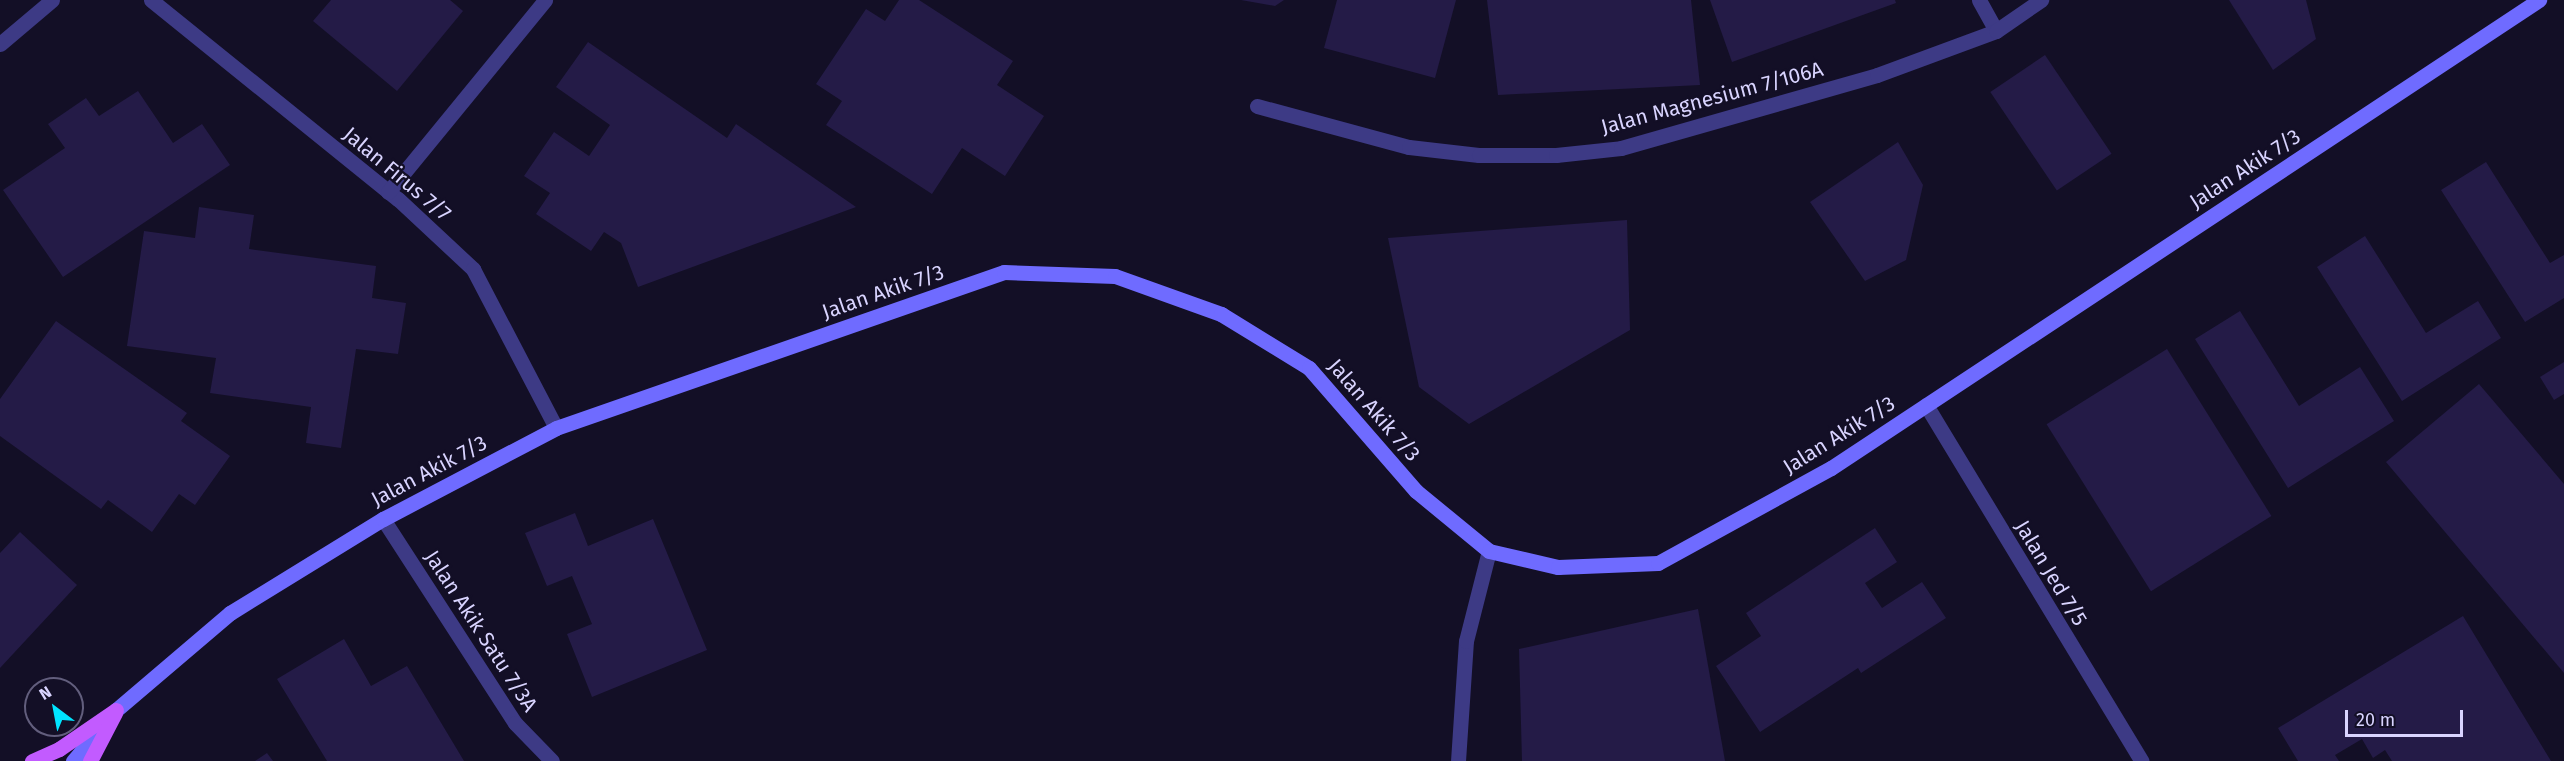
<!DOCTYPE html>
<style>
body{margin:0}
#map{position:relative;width:2564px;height:761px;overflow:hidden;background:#130f26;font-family:"Fira Sans",sans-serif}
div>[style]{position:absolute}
.building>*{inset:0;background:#241b47;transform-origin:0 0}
.street>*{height:15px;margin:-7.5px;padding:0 7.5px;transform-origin:7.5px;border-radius:7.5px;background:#3d3a85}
.secondary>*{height:15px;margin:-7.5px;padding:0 7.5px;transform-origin:7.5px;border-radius:7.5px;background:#6f6bff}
.primary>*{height:15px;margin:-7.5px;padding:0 7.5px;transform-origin:7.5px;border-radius:7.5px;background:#c25bff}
span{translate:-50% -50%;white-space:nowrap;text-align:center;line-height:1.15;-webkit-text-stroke:4.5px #130f26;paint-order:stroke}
.street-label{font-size:21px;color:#d9d4ff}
.north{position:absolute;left:24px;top:677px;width:60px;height:60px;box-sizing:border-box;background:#130f26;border:2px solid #625e7d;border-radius:50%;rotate:328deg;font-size:16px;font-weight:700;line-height:24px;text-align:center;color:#d9d4ff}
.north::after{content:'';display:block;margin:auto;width:21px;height:27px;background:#00e5ff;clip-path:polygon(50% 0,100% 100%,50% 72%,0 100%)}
.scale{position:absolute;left:2345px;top:710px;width:118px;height:27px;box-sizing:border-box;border:3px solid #d9d4ff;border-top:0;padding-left:8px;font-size:18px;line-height:21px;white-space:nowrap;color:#d9d4ff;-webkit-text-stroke:4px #130f26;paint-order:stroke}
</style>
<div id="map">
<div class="building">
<i style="clip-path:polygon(331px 0,450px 0,463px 11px,397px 91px,313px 21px)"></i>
<i style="clip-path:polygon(899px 0,919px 0,1013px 61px,997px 85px,1044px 116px,1005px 176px,962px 148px,932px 194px,826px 125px,842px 101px,816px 84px,866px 9px,885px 21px)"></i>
<i style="clip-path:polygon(1241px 0,1284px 0,1275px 6px)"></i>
<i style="clip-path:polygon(1337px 0,1456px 0,1435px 78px,1324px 48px)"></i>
<i style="clip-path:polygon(1487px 0,1691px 0,1700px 85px,1498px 95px)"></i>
<i style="clip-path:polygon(1710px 0,1895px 0,1896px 3px,1732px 62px)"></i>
<i style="clip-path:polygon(2229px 0,2306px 0,2316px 39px,2273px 70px)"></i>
<i style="clip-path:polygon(588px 42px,727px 138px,736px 124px,856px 207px,638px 287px,621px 243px,604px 232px,591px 251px,536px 214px,550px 193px,524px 176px,554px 132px,589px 156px,610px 125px,556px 87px)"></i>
<i style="left:2045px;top:55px;width:119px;height:66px;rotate:56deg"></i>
<i style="clip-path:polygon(138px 91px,173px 143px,202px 124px,230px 165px,63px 277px,3px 190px,65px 148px,48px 124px,86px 98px,99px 116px)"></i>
<i style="clip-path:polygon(1898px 142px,1923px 185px,1906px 260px,1865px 281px,1810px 202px)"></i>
<i style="clip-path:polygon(2486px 162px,2550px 263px,2564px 255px,2564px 298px,2525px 322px,2441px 190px)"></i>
<i style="clip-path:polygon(199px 207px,254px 215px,249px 249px,376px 266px,372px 298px,406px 303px,398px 354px,356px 349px,341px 448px,306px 443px,311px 407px,210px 393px,216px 358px,127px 346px,144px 231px,195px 238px)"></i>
<i style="clip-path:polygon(1627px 220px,1630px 330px,1469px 424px,1419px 387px,1388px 238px)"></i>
<i style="clip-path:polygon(2365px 236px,2426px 333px,2478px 301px,2501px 338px,2402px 401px,2317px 267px)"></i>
<i style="clip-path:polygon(2240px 311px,2299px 406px,2360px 367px,2394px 421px,2288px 488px,2195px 339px)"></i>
<i style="clip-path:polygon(56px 321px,187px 413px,181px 421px,230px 456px,195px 505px,179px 494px,152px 532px,108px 500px,101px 509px,0 436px,0 399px)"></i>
<i style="left:2167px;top:349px;width:197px;height:142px;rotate:58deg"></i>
<i style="clip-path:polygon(2564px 362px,2564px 394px,2554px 400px,2540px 377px)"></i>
<i style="clip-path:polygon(2479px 384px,2564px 484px,2564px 673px,2386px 462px)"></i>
<i style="clip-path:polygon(575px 513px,588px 546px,653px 519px,707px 650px,592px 697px,567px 634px,592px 624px,572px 576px,547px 586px,525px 533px)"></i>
<i style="clip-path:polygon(1875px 528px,1897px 562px,1865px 583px,1882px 608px,1922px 582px,1946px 618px,1861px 673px,1858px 668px,1760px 732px,1716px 666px,1761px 636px,1746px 613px)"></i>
<i style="clip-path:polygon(20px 532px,77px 585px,0 668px,0 553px)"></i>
<i style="clip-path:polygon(1698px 609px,1725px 761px,1522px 761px,1519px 649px)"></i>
<i style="clip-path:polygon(2463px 616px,2551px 761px,2392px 761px,2385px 750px,2373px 758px,2362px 739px,2335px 755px,2339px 761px,2298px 761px,2278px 728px)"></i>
<i style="clip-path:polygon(344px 639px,371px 686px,407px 666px,464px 761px,327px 761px,277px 679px)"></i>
<i style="clip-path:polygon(267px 753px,273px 761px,255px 761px)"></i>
</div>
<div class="street">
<i style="left:151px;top:0;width:317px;rotate:38.9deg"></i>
<i style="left:398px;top:199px;width:103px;rotate:43deg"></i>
<i style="left:473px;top:269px;width:179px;rotate:62.4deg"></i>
<i style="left:1979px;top:0;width:35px;rotate:61deg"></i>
<i style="left:0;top:44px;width:68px;rotate:-40.2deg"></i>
<i style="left:1257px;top:106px;width:157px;rotate:15.1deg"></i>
<i style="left:1409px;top:147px;width:70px;rotate:6.5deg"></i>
<i style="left:1479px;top:155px;width:77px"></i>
<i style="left:1556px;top:155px;width:65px;rotate:-6.1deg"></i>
<i style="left:1621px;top:148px;width:266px;rotate:-15.9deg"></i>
<i style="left:1877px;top:75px;width:127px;rotate:-20.3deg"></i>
<i style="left:1996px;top:31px;width:55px;rotate:-34.6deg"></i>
<i style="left:388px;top:192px;width:248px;rotate:-50.7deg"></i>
<i style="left:1926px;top:405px;width:416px;rotate:58.8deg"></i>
<i style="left:383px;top:519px;width:243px;rotate:57.1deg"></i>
<i style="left:515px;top:723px;width:53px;rotate:45.8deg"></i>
<i style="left:1458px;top:761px;width:120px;rotate:-86.2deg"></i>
<i style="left:1466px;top:641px;width:93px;rotate:-75.7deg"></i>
</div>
<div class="secondary">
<i style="left:73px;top:761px;width:67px;rotate:-49.9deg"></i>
<i style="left:116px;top:710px;width:150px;rotate:-40.4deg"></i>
<i style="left:230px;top:613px;width:180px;rotate:-31.6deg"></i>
<i style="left:383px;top:519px;width:195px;rotate:-27.7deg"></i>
<i style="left:556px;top:428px;width:474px;rotate:-19.2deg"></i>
<i style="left:1004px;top:272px;width:111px;rotate:2.1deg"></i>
<i style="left:1115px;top:276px;width:113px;rotate:19.7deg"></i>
<i style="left:1221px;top:314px;width:103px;rotate:31.5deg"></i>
<i style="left:1309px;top:368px;width:163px;rotate:49deg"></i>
<i style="left:1416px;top:491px;width:94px;rotate:39.4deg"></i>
<i style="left:1489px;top:551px;width:71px;rotate:13.1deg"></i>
<i style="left:1558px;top:567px;width:100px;rotate:-2.3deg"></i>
<i style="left:1658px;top:563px;width:197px;rotate:-28.8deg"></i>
<i style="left:1831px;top:468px;width:849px;rotate:-33.47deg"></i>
</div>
<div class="primary">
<i style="left:32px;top:761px;width:30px;rotate:-24deg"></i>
<i style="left:59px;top:749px;width:69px;rotate:-34.4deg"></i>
<i style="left:90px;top:761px;width:54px;rotate:-62.5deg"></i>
</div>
<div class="street-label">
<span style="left:1712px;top:98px;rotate:-15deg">Jalan Magnesium 7/106A</span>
<span style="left:2245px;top:169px;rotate:-33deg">Jalan Akik 7/3</span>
<span style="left:397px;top:174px;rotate:40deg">Jalan Firus 7/7</span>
<span style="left:883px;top:292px;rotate:-19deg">Jalan Akik 7/3</span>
<span style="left:1374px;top:410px;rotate:49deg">Jalan Akik 7/3</span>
<span style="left:1839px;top:435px;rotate:-32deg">Jalan Akik 7/3</span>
<span style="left:429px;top:471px;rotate:-28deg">Jalan Akik 7/3</span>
<span style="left:2051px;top:573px;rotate:59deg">Jalan Jed 7/5</span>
<span style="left:481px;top:631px;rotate:57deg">Jalan Akik Satu 7/3A</span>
</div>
<div class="north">N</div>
<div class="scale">20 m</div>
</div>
